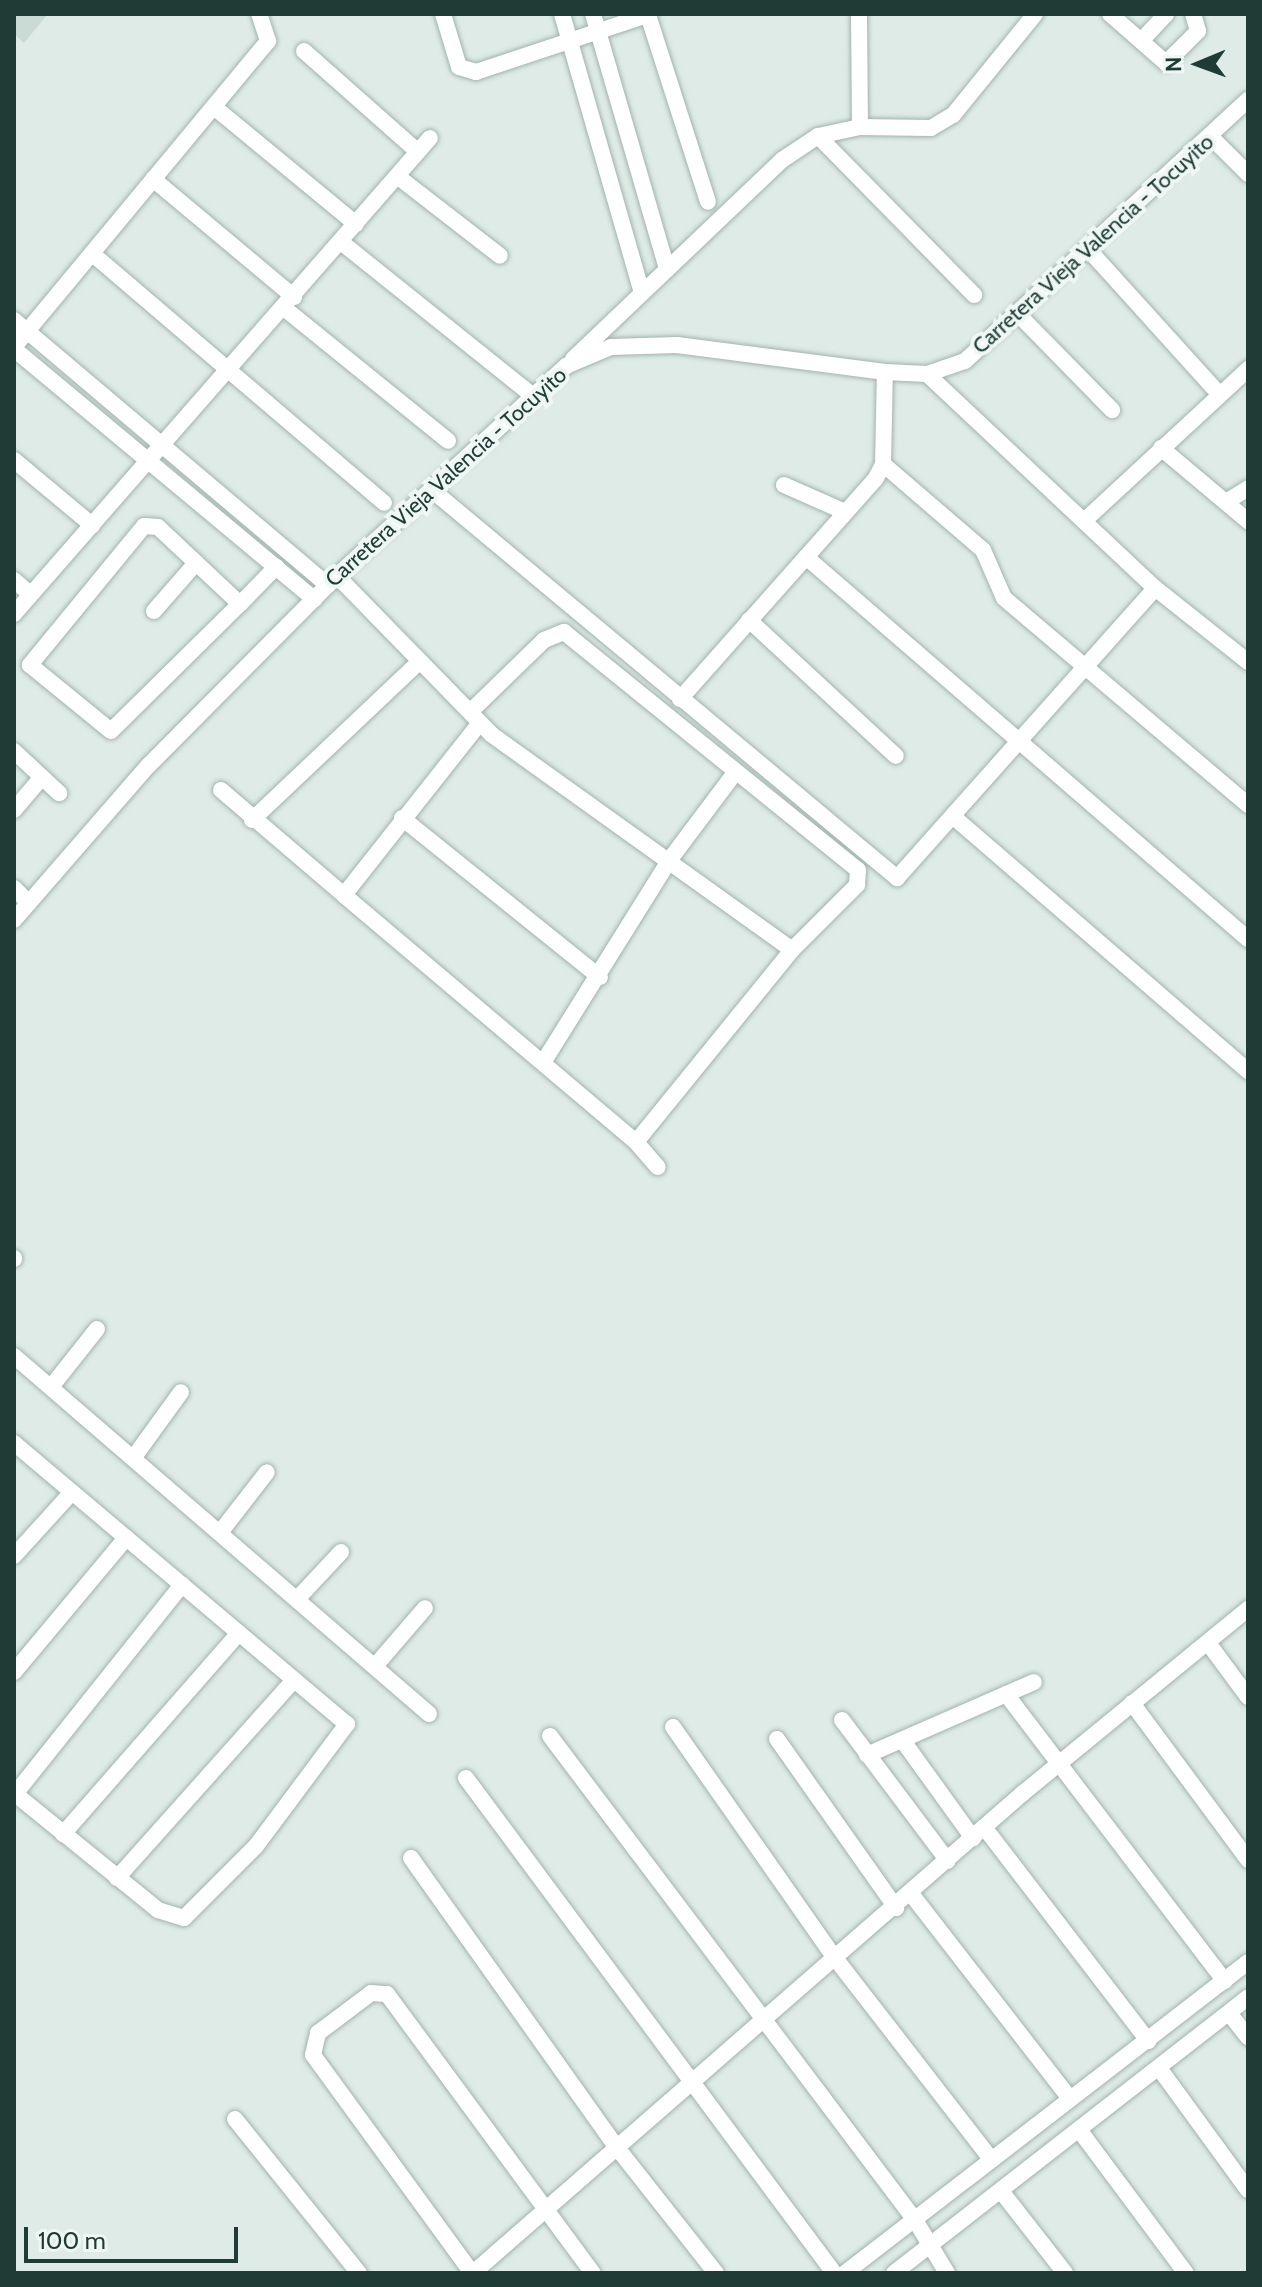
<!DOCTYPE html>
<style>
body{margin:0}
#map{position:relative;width:1262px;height:2287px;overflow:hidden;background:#deebe6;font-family:Cabin,sans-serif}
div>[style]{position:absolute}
.built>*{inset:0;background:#ccdad5}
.roads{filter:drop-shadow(0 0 2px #a1b3ad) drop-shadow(0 0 2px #a1b3ad)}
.minor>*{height:16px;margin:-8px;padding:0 8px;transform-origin:8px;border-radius:8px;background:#fff}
span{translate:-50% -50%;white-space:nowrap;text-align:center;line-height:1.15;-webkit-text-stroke:8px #eef7f3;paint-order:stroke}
.street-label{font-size:22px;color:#1e3b35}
.frame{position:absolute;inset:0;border:16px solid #1e3b35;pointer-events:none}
.north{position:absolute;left:1158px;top:24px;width:80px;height:80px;-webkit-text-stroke:6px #eef7f3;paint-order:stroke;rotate:269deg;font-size:22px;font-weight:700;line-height:32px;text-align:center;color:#1e3b35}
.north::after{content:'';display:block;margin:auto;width:28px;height:36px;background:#1e3b35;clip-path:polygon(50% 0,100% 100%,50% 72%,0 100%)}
.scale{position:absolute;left:24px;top:2227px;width:214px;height:36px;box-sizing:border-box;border:4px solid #1e3b35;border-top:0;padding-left:10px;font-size:24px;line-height:28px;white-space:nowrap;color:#1e3b35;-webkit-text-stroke:6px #eef7f3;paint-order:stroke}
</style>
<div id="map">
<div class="built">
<i style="clip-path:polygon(14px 14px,48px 14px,24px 43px,14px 34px)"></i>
</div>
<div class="roads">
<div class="minor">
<i style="left:443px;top:14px;width:55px;rotate:73.2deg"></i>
<i style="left:459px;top:67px;width:18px;rotate:16deg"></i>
<i style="left:476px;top:72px;width:183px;rotate:-18.4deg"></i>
<i style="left:562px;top:14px;width:290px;rotate:74deg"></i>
<i style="left:593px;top:14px;width:266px;rotate:73.8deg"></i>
<i style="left:859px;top:14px;width:113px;rotate:89.5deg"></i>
<i style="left:1110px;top:14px;width:74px;rotate:41.2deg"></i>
<i style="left:1166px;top:63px;width:45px;rotate:-45deg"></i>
<i style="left:1198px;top:31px;width:18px;rotate:-106deg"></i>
<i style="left:648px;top:15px;width:196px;rotate:72.2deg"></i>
<i style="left:1141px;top:41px;width:37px;rotate:-47deg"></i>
<i style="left:304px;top:51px;width:152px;rotate:41.5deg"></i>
<i style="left:214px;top:107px;width:184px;rotate:39.5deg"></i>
<i style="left:818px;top:136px;width:223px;rotate:45.5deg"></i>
<i style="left:1211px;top:137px;width:52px;rotate:45deg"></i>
<i style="left:397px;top:176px;width:130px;rotate:37.8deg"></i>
<i style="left:153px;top:179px;width:184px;rotate:39.9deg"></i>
<i style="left:341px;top:242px;width:245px;rotate:38.7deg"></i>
<i style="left:1088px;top:249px;width:195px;rotate:47.9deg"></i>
<i style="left:95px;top:256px;width:380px;rotate:40.5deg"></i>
<i style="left:284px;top:308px;width:211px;rotate:39deg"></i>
<i style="left:1017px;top:313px;width:136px;rotate:45.6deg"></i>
<i style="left:14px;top:320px;width:411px;rotate:40.2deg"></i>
<i style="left:14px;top:347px;width:398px;rotate:-50.3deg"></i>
<i style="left:268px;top:41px;width:28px;rotate:-108deg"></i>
<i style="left:14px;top:349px;width:391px;rotate:39.8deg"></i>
<i style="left:573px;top:359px;width:289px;rotate:-43.6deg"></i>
<i style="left:782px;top:160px;width:43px;rotate:-33.7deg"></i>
<i style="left:818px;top:136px;width:43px;rotate:-12.1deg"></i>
<i style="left:860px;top:127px;width:71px;rotate:0.8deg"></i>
<i style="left:931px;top:128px;width:26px;rotate:-31deg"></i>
<i style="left:953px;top:115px;width:130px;rotate:-50.9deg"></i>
<i style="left:927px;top:374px;width:313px;rotate:43.2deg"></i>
<i style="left:1155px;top:588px;width:119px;rotate:38.5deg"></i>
<i style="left:1161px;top:448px;width:114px;rotate:40deg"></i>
<i style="left:14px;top:460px;width:102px;rotate:39.8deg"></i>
<i style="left:883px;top:464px;width:132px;rotate:40.7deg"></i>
<i style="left:983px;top:550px;width:52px;rotate:66.4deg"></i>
<i style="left:1004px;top:598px;width:320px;rotate:40.3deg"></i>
<i style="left:784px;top:485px;width:67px;rotate:23.9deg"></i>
<i style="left:432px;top:490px;width:606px;rotate:39.84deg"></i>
<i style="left:897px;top:878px;width:388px;rotate:-48.3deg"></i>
<i style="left:1226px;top:502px;width:26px;rotate:-32deg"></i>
<i style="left:1084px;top:521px;width:224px;rotate:-42.8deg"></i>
<i style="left:806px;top:557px;width:584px;rotate:40.84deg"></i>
<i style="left:337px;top:576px;width:222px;rotate:45.7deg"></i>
<i style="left:492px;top:735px;width:369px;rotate:35.6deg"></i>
<i style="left:14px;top:580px;width:21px;rotate:41deg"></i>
<i style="left:240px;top:604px;width:112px;rotate:-136.8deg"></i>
<i style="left:158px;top:527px;width:14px;rotate:-176deg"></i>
<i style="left:144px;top:526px;width:180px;rotate:129.4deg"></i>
<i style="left:30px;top:665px;width:104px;rotate:39.2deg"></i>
<i style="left:111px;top:731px;width:181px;rotate:-44.6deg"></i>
<i style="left:240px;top:604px;width:52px;rotate:-45.8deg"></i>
<i style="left:154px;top:611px;width:64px;rotate:-48.8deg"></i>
<i style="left:14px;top:614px;width:632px;rotate:-48.85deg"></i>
<i style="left:749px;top:620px;width:200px;rotate:42.8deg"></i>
<i style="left:680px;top:699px;width:295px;rotate:-48.4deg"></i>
<i style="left:876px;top:478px;width:16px;rotate:-63deg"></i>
<i style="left:883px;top:464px;width:92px;rotate:-88.8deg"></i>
<i style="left:470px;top:712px;width:103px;rotate:-44.2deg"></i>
<i style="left:544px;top:640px;width:22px;rotate:-22deg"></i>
<i style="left:564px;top:632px;width:378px;rotate:39deg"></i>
<i style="left:858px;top:870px;width:15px;rotate:94deg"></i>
<i style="left:857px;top:885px;width:92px;rotate:135deg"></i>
<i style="left:792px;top:950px;width:247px;rotate:129.1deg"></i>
<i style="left:636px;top:1142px;width:382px;rotate:-139.8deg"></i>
<i style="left:344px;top:895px;width:219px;rotate:-51.7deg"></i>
<i style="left:14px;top:751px;width:62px;rotate:43deg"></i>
<i style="left:221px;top:790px;width:162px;rotate:40.5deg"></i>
<i style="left:14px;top:810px;width:43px;rotate:-49.7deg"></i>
<i style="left:402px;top:818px;width:254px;rotate:38.8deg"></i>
<i style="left:956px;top:819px;width:386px;rotate:40.8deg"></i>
<i style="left:252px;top:820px;width:231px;rotate:-43.4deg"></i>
<i style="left:14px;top:888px;width:21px;rotate:45deg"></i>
<i style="left:14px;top:920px;width:204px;rotate:-49deg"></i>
<i style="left:148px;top:766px;width:268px;rotate:-45.2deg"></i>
<i style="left:337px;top:576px;width:311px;rotate:-42.5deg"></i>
<i style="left:566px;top:366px;width:49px;rotate:-22.9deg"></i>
<i style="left:611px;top:347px;width:66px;rotate:-1.7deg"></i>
<i style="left:677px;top:345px;width:210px;rotate:7.4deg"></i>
<i style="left:885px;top:372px;width:42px;rotate:2.7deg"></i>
<i style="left:927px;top:374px;width:40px;rotate:-18.9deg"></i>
<i style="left:965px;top:361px;width:385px;rotate:-42.7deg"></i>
<i style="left:544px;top:1061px;width:239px;rotate:-58deg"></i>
<i style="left:671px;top:858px;width:105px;rotate:-53.1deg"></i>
<i style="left:636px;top:1142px;width:33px;rotate:49deg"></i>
<i style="left:14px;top:1259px;width:1px;rotate:-90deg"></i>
<i style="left:14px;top:1356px;width:548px;rotate:40.78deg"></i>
<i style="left:51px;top:1387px;width:74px;rotate:-51.6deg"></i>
<i style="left:14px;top:1443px;width:436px;rotate:40.2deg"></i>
<i style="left:347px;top:1724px;width:152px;rotate:126.7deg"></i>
<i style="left:256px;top:1846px;width:102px;rotate:135deg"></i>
<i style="left:184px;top:1918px;width:27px;rotate:-163deg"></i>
<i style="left:158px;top:1910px;width:186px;rotate:-140.9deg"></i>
<i style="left:134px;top:1457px;width:80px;rotate:-54.1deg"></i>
<i style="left:222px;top:1530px;width:73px;rotate:-52.2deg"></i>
<i style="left:14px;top:1556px;width:86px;rotate:-47.8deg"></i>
<i style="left:298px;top:1598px;width:63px;rotate:-46.9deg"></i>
<i style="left:1208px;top:1643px;width:67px;rotate:53.5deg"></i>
<i style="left:376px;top:1665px;width:75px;rotate:-49.3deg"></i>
<i style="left:14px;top:1672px;width:175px;rotate:-50.1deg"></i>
<i style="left:1006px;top:1694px;width:361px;rotate:52.7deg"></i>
<i style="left:1132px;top:1703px;width:195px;rotate:53.5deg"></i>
<i style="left:842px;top:1720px;width:176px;rotate:53.1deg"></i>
<i style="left:673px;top:1727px;width:282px;rotate:55deg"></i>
<i style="left:835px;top:1958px;width:254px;rotate:52.2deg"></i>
<i style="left:550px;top:1736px;width:606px;rotate:52.98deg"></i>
<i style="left:915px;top:2220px;width:62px;rotate:58.9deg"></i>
<i style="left:777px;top:1739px;width:207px;rotate:54.8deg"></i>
<i style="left:903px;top:1741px;width:120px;rotate:54.2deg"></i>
<i style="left:867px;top:1755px;width:182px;rotate:-23.6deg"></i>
<i style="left:466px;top:1778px;width:617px;rotate:53.37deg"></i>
<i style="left:15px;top:1794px;width:268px;rotate:-51.4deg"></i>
<i style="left:984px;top:1827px;width:270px;rotate:52.5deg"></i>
<i style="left:63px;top:1834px;width:267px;rotate:-48.8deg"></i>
<i style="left:411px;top:1858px;width:357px;rotate:54.6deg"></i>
<i style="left:618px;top:2149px;width:158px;rotate:51.7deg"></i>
<i style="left:117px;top:1878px;width:266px;rotate:-48.2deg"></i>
<i style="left:912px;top:1895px;width:258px;rotate:52.2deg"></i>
<i style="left:1229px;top:2013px;width:31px;rotate:52deg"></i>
<i style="left:1159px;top:2068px;width:151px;rotate:53.9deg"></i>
<i style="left:235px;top:2119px;width:198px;rotate:51.2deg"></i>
<i style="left:1080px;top:2131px;width:177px;rotate:53.3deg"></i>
<i style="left:1001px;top:2191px;width:104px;rotate:52deg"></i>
<i style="left:472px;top:2273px;width:270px;rotate:-126.1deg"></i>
<i style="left:313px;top:2055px;width:23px;rotate:-77deg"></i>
<i style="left:318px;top:2033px;width:66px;rotate:-37deg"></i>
<i style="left:371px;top:1993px;width:16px;rotate:4deg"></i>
<i style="left:387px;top:1994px;width:347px;rotate:53.6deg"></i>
<i style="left:473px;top:2273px;width:730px;rotate:-41.11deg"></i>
<i style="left:1023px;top:1793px;width:291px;rotate:-39.3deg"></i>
<i style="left:845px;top:2273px;width:509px;rotate:-37.66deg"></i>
<i style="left:894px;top:2273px;width:449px;rotate:-37.9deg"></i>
</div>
</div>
<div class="street-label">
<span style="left:1093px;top:244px;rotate:-42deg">Carretera Vieja Valencia - Tocuyito</span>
<span style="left:446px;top:477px;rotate:-42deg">Carretera Vieja Valencia - Tocuyito</span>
</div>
<div class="frame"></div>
<div class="north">N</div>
<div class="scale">100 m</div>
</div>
